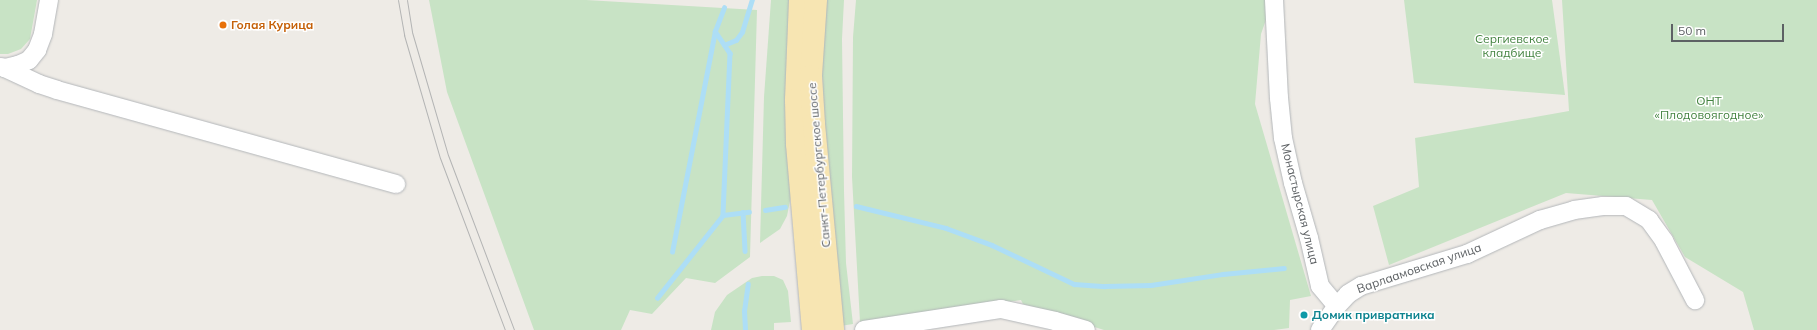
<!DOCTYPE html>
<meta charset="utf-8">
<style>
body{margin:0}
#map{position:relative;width:1817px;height:330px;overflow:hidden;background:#eeebe6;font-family:Mulish,sans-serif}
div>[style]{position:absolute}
.green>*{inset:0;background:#c8e3c5}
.stream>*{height:4.5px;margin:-2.25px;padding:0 2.25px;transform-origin:2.25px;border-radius:2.25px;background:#addef6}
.roads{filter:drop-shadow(0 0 1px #b3b6b9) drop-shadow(0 0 1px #b3b6b9)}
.street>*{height:18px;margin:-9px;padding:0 9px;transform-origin:9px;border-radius:9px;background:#fff}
.primary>*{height:22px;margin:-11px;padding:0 11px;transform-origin:11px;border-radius:11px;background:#f7e5b2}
.tram>*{height:1px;margin:-0.5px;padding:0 0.5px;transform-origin:0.5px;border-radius:0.5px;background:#b3b4b4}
.dots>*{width:11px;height:11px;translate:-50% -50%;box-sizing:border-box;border:2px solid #fff;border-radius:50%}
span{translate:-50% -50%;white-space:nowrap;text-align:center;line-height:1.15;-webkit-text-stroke:3px #fff;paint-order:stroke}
.food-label{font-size:12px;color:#c56008;font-weight:700}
.left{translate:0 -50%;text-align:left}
.park-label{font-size:12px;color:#42823f}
.street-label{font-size:12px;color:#5d6164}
.culture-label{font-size:12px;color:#0d838f;font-weight:700}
.scale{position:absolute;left:1671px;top:24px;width:113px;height:18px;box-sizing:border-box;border:2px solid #5d6164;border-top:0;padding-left:5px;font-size:12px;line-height:14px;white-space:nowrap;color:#5d6164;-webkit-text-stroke:3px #fff;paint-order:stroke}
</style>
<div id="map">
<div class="green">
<i style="clip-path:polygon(0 0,37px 0,30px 39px,21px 49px,8px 54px,0 54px)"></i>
<i style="clip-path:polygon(429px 0,586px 0,757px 10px,750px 257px,715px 283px,686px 278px,652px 314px,630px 310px,621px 330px,534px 330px,447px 92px)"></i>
<i style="clip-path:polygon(771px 0,791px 0,792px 191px,787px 216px,780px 229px,760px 243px,764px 97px)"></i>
<i style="clip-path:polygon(824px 0,844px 0,842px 39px,844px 191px,846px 263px,853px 324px,840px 326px,831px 240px,821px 58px)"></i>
<i style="clip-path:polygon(856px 0,1269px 0,1270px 8px,1261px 34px,1255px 104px,1311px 296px,1290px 300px,1289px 328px,1274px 330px,1104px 330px,1023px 304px,1021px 300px,860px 322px,852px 177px,853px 37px)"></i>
<i style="clip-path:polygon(1404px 0,1552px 0,1565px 95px,1414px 83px)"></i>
<i style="clip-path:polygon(1562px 0,1817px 0,1817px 330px,1754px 330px,1743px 292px,1685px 257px,1652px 200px,1566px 193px,1389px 265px,1373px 206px,1419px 187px,1415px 138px,1569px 111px)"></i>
<i style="clip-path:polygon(762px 276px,774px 276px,783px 280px,788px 291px,791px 322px,774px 323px,774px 330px,711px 330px,715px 312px,727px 295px,752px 278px)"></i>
</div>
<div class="stream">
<i style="left:715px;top:31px;width:27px;rotate:56deg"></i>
<i style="left:730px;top:53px;width:162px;rotate:92.5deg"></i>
<i style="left:724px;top:45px;width:13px;rotate:-23deg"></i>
<i style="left:736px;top:40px;width:10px;rotate:-53deg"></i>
<i style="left:742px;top:32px;width:34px;rotate:-73deg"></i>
<i style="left:856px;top:206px;width:93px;rotate:13.7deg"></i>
<i style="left:946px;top:228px;width:49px;rotate:20.3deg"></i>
<i style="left:992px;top:245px;width:91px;rotate:25.4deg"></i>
<i style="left:1074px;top:284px;width:31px;rotate:4deg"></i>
<i style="left:1105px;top:286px;width:46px;rotate:-1.2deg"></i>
<i style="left:1151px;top:285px;width:73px;rotate:-8.7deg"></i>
<i style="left:1223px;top:274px;width:61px;rotate:-5.6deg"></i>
<i style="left:765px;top:210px;width:20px;rotate:-9deg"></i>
<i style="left:743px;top:212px;width:39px;rotate:87deg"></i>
<i style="left:672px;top:252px;width:225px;rotate:-79deg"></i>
<i style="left:715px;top:31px;width:25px;rotate:-69deg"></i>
<i style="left:657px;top:298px;width:106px;rotate:-51.5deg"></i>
<i style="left:723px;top:215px;width:26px;rotate:-7deg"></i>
<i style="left:745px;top:330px;width:19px;rotate:-93deg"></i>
<i style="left:744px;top:311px;width:27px;rotate:-82deg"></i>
</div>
<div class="roads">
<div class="street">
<i style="left:1274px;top:0;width:98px;rotate:87.1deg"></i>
<i style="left:1279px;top:98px;width:40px;rotate:84.3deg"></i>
<i style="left:1283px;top:138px;width:46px;rotate:77.5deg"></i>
<i style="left:1293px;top:183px;width:57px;rotate:73.8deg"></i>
<i style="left:1309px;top:238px;width:49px;rotate:77.1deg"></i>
<i style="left:1320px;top:286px;width:26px;rotate:50deg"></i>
<i style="left:1px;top:67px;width:4px;rotate:14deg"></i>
<i style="left:5px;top:68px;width:13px;rotate:-13deg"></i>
<i style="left:18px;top:65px;width:12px;rotate:-24deg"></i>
<i style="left:29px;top:60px;width:13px;rotate:-51deg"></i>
<i style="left:37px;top:50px;width:17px;rotate:-69deg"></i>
<i style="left:43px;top:34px;width:35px;rotate:-80deg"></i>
<i style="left:5px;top:68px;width:38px;rotate:25deg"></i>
<i style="left:39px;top:84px;width:19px;rotate:18deg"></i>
<i style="left:57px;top:90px;width:352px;rotate:15.5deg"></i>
<i style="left:864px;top:330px;width:139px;rotate:-8.7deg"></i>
<i style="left:1001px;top:309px;width:55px;rotate:12.5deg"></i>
<i style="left:1055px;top:321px;width:32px;rotate:16deg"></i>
<i style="left:1320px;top:330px;width:29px;rotate:-55deg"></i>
<i style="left:1337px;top:306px;width:16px;rotate:-47deg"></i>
<i style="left:1348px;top:294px;width:15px;rotate:-32deg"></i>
<i style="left:1361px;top:286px;width:111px;rotate:-16.8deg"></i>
<i style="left:1467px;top:254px;width:81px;rotate:-25deg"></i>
<i style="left:1540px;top:220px;width:35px;rotate:-16deg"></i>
<i style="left:1574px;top:210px;width:29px;rotate:-8deg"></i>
<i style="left:1603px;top:206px;width:23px"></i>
<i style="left:1626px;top:206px;width:27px;rotate:31deg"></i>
<i style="left:1649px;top:220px;width:26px;rotate:54deg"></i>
<i style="left:1664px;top:241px;width:67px;rotate:62.3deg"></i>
</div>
<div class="primary">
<i style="left:800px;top:0;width:100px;rotate:92.3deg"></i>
<i style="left:796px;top:100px;width:44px;rotate:88.7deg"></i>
<i style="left:797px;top:144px;width:187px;rotate:85.1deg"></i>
<i style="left:816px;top:0;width:76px;rotate:93.8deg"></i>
<i style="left:811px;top:76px;width:48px;rotate:86.4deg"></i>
<i style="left:814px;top:124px;width:207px;rotate:84.7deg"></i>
</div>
</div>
<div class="tram">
<i style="left:398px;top:0;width:36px;rotate:80deg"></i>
<i style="left:404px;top:35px;width:128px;rotate:73.7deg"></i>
<i style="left:440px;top:158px;width:184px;rotate:69.3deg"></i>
<i style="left:407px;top:0;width:32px;rotate:81deg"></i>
<i style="left:412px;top:32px;width:128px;rotate:73.7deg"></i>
<i style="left:448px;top:155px;width:187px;rotate:69.3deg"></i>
</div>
<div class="dots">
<i style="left:223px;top:25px;background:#e8710a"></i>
<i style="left:1304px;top:315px;background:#0f9aa8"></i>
</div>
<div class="food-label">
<span class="left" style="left:231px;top:25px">Голая Курица</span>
</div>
<div class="park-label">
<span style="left:1512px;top:46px">Сергиевское<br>кладбище</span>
<span style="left:1709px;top:108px">ОНТ<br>«Плодовоягодное»</span>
</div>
<div class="street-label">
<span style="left:819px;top:165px;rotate:-95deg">Санкт-Петербургское шоссе</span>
<span style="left:1300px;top:204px;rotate:76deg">Монастырская улица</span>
<span style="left:1419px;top:268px;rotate:-19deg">Варлаамовская улица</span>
</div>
<div class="culture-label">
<span class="left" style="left:1312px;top:315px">Домик привратника</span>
</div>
<div class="scale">50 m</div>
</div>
